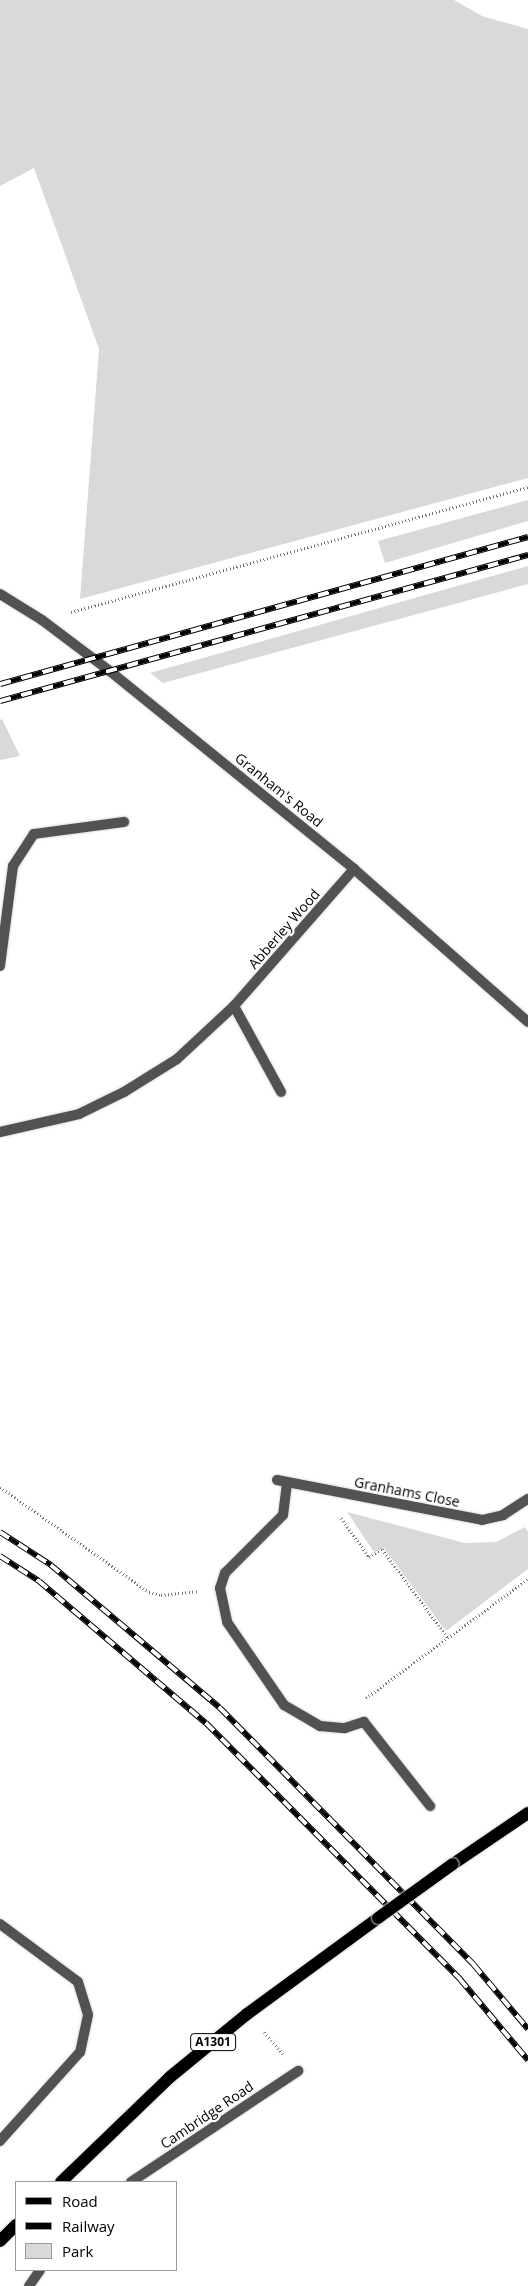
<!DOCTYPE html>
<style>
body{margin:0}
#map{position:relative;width:528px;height:2286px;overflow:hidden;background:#fff;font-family:"Open Sans",sans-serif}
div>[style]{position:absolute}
.green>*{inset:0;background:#d9d9d9}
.path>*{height:3px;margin-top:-1.5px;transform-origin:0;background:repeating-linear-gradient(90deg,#747474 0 1px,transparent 0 3.5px)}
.roads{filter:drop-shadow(0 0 1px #dbdbdb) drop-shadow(0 0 1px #dbdbdb)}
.service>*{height:10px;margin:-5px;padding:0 5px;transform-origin:5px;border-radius:5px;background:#525252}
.minor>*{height:10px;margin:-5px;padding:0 5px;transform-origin:5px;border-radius:5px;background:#525252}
.tertiary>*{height:10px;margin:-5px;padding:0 5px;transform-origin:5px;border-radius:5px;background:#525252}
.primary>*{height:12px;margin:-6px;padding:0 6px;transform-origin:6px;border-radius:6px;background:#000}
.rail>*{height:5.5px;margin-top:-2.75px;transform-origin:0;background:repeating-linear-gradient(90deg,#fff 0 11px,#000 0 22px);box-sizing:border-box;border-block:1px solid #000}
.bridges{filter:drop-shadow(0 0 1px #dbdbdb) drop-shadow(0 0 1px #dbdbdb)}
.primary-bridge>*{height:12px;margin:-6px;padding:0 6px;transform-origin:6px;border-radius:6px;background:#000}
span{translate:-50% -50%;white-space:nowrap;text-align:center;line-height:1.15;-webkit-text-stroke:4.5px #fff;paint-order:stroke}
.shield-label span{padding:1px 4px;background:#fff;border:1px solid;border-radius:4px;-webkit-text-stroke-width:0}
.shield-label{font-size:12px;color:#000;font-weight:700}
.street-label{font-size:14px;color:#000}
.legend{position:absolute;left:15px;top:2181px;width:162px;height:90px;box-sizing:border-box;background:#fff;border:1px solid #999;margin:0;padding:6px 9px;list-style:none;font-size:15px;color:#000}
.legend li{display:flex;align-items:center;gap:10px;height:25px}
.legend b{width:25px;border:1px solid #999}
</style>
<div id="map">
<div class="green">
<i style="clip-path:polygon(0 0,454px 0,482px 16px,528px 29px,528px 478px,80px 599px,99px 349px,34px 168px,0 186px)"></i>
<i style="clip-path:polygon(528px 500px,528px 521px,385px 563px,378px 541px)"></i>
<i style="clip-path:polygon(528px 566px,528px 584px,163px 683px,150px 673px)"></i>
<i style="clip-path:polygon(2px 719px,20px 756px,0 760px,0 720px)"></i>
<i style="clip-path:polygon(347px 1512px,465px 1543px,496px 1542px,525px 1527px,528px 1532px,528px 1569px,446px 1631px,384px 1548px,374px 1552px)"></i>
</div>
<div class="path">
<i style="left:71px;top:612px;width:474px;rotate:-15.3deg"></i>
<i style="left:0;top:1487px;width:182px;rotate:35.2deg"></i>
<i style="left:149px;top:1592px;width:12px;rotate:14deg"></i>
<i style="left:161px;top:1595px;width:36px;rotate:-6deg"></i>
<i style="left:341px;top:1518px;width:48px;rotate:54.3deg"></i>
<i style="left:369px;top:1557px;width:15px;rotate:-32deg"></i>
<i style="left:382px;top:1549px;width:111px;rotate:53.4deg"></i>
<i style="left:366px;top:1698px;width:201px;rotate:-36.3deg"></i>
<i style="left:264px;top:2032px;width:29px;rotate:49deg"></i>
</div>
<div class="roads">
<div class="service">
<i style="left:0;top:966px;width:101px;rotate:-82.6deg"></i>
<i style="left:13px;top:866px;width:38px;rotate:-57deg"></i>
<i style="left:34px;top:834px;width:91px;rotate:-7.6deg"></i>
<i style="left:287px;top:1483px;width:32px;rotate:97deg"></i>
<i style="left:283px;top:1515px;width:82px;rotate:135deg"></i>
<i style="left:225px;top:1573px;width:16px;rotate:108deg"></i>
<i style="left:220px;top:1588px;width:35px;rotate:78deg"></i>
<i style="left:227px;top:1622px;width:101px;rotate:55.5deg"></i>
<i style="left:284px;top:1705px;width:42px;rotate:30.3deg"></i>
<i style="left:320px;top:1726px;width:25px;rotate:5deg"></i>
<i style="left:345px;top:1728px;width:20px;rotate:-18deg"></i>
<i style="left:364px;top:1722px;width:107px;rotate:51.8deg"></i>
</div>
<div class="minor">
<i style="left:234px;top:1006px;width:98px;rotate:61.3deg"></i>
<i style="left:0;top:1132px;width:81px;rotate:-12.8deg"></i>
<i style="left:79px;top:1114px;width:50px;rotate:-26.1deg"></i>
<i style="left:124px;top:1092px;width:62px;rotate:-31.9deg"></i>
<i style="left:177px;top:1059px;width:78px;rotate:-42.9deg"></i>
<i style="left:234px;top:1006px;width:182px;rotate:-48.8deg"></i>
<i style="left:277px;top:1480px;width:209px;rotate:11deg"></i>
<i style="left:482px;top:1520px;width:22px;rotate:-13deg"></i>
<i style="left:503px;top:1515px;width:30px;rotate:-33deg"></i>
<i style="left:0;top:1924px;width:97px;rotate:36.6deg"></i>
<i style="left:78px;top:1982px;width:34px;rotate:73deg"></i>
<i style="left:88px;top:2015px;width:38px;rotate:102deg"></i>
<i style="left:80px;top:2052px;width:120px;rotate:132deg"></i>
<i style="left:131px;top:2182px;width:201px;rotate:-33.6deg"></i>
<i style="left:29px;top:2286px;width:19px;rotate:-55deg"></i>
</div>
<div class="tertiary">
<i style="left:0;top:594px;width:49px;rotate:31.8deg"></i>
<i style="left:42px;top:620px;width:86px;rotate:37deg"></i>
<i style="left:111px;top:672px;width:313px;rotate:39deg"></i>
<i style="left:354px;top:869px;width:232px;rotate:41.3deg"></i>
</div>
<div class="primary">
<i style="left:453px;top:1864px;width:91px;rotate:-34.2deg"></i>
<i style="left:61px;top:2182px;width:151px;rotate:-43.9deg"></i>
<i style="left:170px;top:2077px;width:99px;rotate:-39.3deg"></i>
<i style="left:247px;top:2014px;width:162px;rotate:-36.2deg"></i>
<i style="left:0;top:2241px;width:23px;rotate:-45deg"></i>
</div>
</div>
<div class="rail">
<i style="left:0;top:684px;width:548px;rotate:-15.56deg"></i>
<i style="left:0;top:701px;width:548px;rotate:-15.46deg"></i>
<i style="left:0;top:1532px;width:61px;rotate:32.9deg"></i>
<i style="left:51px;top:1565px;width:221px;rotate:40.2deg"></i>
<i style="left:220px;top:1708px;width:361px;rotate:45.3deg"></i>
<i style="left:474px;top:1965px;width:84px;rotate:49.8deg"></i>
<i style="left:0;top:1556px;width:46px;rotate:32.7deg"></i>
<i style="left:39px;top:1581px;width:219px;rotate:40.4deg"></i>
<i style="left:206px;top:1723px;width:361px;rotate:45.2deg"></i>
<i style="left:460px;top:1979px;width:106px;rotate:50deg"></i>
</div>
<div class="bridges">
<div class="primary-bridge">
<i style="left:378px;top:1918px;width:92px;rotate:-35.8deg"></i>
</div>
</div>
<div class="shield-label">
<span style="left:213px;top:2042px">A1301</span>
</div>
<div class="street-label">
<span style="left:279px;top:790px;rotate:39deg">Granham's Road</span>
<span style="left:284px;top:929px;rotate:-49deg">Abberley Wood</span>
<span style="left:407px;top:1492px;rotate:11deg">Granhams Close</span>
<span style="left:207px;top:2115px;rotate:-34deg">Cambridge Road</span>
</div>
<ul class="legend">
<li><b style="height:6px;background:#000"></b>Road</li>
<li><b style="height:6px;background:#000"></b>Railway</li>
<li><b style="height:14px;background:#d9d9d9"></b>Park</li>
</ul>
</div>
